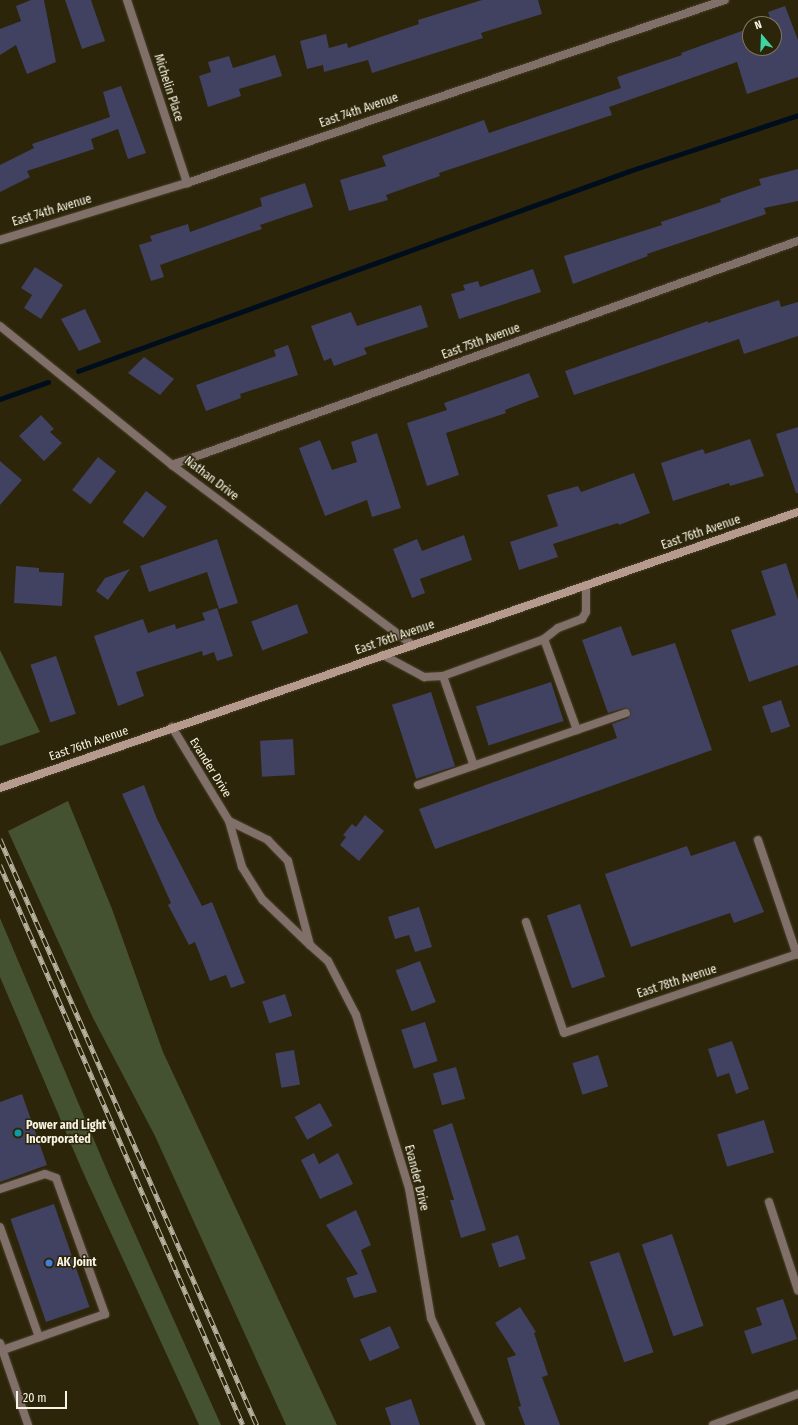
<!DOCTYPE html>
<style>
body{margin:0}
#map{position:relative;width:798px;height:1425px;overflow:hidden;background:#2c250a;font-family:"Fira Sans Condensed",sans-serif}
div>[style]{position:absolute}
.green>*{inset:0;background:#445231}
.stream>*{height:5px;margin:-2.5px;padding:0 2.5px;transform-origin:2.5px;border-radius:2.5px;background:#000d1d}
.building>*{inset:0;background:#414161;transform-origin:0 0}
.roads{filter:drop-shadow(0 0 1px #494229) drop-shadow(0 0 1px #494229)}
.lane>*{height:8px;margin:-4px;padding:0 4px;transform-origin:4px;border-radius:4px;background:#817069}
.street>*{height:8px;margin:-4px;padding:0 4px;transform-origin:4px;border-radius:4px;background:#817069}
.secondary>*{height:8px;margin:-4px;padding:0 4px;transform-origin:4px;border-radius:4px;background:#b69a8e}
.rail>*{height:4.5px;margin-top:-2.25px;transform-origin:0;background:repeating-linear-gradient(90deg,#2c250a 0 9px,#b8b3a0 0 18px);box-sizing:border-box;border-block:1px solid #b8b3a0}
.dots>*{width:11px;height:11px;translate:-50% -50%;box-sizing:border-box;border:2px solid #2c250a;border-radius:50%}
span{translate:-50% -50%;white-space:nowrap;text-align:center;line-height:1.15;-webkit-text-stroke:3px #2c250a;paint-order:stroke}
.street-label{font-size:12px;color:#f8f4e4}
.poi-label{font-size:12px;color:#f8f4e4;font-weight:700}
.left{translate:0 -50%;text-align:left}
.north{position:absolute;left:742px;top:16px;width:40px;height:40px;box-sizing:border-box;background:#2c250a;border:1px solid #7e7861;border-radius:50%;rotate:341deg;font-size:11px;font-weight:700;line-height:16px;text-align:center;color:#f8f4e4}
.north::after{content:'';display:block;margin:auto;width:14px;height:18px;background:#3ed4a3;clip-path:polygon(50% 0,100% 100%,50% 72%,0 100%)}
.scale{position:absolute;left:16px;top:1391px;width:51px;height:18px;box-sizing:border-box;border:2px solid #f8f4e4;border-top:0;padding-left:5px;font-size:12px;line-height:14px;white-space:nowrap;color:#f8f4e4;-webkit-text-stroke:3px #2c250a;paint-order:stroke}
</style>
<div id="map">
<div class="green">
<i style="clip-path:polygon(0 650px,40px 732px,0 746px)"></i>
<i style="clip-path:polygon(68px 801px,112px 909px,163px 1052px,337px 1425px,286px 1425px,155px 1136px,93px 1018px,8px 831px)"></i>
<i style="clip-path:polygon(0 918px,111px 1180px,221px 1425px,199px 1425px,82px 1170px,0 977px)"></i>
</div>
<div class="stream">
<i style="left:78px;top:371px;width:586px;rotate:-19.95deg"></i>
<i style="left:629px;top:171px;width:178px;rotate:-18.3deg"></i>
<i style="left:0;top:399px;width:51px;rotate:-19.5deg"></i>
</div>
<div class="building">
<i style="clip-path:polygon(31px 0,44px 0,56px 62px,27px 74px,16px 45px,0 55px,0 29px,21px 21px,16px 6px)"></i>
<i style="clip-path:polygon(65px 0,91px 0,105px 41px,82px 49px)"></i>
<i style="clip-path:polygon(482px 0,538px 0,542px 14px,481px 33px,483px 38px,372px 73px,368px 60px,324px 72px,323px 65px,307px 69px,300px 41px,326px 34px,329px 48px,347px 43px,348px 48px,419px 24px,418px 20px)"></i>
<i style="clip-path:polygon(785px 6px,798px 40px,798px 77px,747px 94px,737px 62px,609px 107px,612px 115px,439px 173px,440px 176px,386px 195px,388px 200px,349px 211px,340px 180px,386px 166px,382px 156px,484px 120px,489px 133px,621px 88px,617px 77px,682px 55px,681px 53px,750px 28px,750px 48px,774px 48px,774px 24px,761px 24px,771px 21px,768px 12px)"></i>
<i style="clip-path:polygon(275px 55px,282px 76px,239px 89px,241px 96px,208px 107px,199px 76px,211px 72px,208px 62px,229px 56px,233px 68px)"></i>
<i style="clip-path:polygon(121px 86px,146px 153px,128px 159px,118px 129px,91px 139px,94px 149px,27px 171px,30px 177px,0 192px,0 165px,34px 148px,32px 144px,110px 117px,103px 92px)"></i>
<i style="clip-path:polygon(798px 169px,798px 201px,764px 208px,766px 214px,647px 254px,648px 256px,573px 284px,564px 256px,662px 225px,661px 222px,721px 202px,720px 199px,761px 185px,759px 179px)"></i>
<i style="clip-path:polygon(305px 183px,313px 207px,260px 225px,262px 229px,160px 265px,164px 277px,151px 281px,139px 245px,152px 241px,150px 236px,188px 224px,190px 232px,262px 206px,260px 198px)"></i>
<i style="clip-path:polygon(35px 267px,63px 285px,41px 319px,24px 308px,32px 295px,21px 288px)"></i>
<i style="clip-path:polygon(533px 269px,541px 292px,459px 319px,451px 294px,465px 290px,463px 285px,478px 281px,480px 287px)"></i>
<i style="clip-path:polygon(779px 300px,781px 307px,798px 302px,798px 336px,744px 354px,739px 339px,574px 395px,565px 371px,708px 321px,708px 323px)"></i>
<i style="clip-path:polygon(421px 305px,428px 327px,364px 348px,367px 354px,334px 366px,331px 358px,324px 361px,311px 326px,351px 312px,357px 326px)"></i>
<i style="clip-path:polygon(85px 309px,101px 342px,79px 351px,61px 319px)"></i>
<i style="clip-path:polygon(288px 345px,298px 375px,240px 394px,241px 398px,206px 411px,196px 385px,276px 356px,274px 350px)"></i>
<i style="clip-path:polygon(144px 357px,174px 379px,160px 395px,128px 373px)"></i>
<i style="clip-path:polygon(529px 373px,539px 397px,505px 410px,506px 413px,446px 433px,459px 475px,427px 486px,407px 423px,447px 410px,444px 403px)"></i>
<i style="clip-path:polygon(41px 415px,54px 429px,50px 432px,62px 443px,44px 461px,19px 436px)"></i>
<i style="clip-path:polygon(798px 427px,798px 493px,796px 493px,776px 434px)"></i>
<i style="clip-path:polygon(377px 433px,401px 508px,372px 517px,367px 500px,325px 516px,299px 448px,320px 440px,332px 470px,357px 462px,351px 442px)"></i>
<i style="clip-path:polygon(750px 439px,764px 476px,730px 486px,729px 483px,673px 501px,661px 463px,703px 449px,705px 454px)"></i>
<i style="left:98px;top:457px;width:23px;height:42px;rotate:38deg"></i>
<i style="clip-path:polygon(0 461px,22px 480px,0 505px)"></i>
<i style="clip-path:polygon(634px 473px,650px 513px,619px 525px,618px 523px,553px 544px,558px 557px,519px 570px,510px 542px,558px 526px,547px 495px,578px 486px,581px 492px)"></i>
<i style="left:146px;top:491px;width:26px;height:39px;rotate:37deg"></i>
<i style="clip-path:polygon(464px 535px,472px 560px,420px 579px,425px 593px,412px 598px,393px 549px,417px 539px,422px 551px)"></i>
<i style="clip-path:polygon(217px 539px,238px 603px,219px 609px,207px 572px,149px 592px,140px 566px)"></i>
<i style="clip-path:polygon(786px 563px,798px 600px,798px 665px,749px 682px,731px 630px,776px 615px,761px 571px)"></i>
<i style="clip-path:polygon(16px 566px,39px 568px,39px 572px,64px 573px,62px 606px,14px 603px)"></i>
<i style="clip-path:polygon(130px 569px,108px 600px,96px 591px,105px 578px)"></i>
<i style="left:297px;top:604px;width:31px;height:49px;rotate:69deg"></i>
<i style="clip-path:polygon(217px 608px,233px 656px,217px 661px,214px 652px,203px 656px,202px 651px,136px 672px,144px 696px,118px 706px,94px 636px,143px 619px,148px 633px,175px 624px,176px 629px,205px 620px,202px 613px)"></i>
<i style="clip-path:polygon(621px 626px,632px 656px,675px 643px,712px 750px,435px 849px,419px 809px,617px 738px,612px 724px,628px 718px,631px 712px,625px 708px,608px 713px,582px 640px)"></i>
<i style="left:56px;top:656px;width:61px;height:27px;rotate:71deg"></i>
<i style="left:551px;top:682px;width:41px;height:79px;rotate:72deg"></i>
<i style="left:431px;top:692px;width:78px;height:41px;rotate:72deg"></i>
<i style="left:781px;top:700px;width:28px;height:20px;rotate:71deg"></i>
<i style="left:293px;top:739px;width:36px;height:33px;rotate:87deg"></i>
<i style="clip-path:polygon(144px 785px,157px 819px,202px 906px,212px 902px,245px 983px,231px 988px,226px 975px,210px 981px,195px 942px,189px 945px,168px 905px,171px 903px,122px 794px)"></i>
<i style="clip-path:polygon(365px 815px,384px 831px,359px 861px,340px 845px,346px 837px,343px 835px,352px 824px,356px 827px)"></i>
<i style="clip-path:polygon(735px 841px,764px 912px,734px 923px,730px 913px,631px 947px,605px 874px,687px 846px,691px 856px)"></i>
<i style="left:580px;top:904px;width:77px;height:35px;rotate:71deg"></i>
<i style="clip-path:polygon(419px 907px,432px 947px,415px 952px,409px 935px,395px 939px,388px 917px)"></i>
<i style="left:420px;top:961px;width:44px;height:26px;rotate:69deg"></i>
<i style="left:285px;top:994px;width:23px;height:24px;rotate:72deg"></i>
<i style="left:425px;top:1022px;width:41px;height:25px;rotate:72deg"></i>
<i style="clip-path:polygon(732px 1041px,749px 1089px,736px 1094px,729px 1073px,717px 1077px,708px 1049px)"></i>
<i style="left:294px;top:1050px;width:35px;height:19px;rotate:80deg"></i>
<i style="left:598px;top:1055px;width:33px;height:27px;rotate:72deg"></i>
<i style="left:456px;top:1067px;width:33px;height:24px;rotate:74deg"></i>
<i style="clip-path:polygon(22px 1094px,47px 1165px,0 1182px,0 1102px)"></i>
<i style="left:320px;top:1103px;width:26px;height:29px;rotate:61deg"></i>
<i style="left:764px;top:1120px;width:34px;height:49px;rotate:73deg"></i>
<i style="clip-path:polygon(452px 1123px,486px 1230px,461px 1238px,450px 1200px,454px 1200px,433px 1130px)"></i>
<i style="clip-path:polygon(314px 1153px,319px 1164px,338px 1153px,353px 1184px,320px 1199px,301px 1160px)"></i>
<i style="left:54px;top:1204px;width:109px;height:46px;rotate:71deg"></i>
<i style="clip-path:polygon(356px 1210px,371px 1245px,361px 1250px,377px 1292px,354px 1298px,346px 1278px,358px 1274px,326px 1225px)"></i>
<i style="left:672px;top:1234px;width:97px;height:32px;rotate:71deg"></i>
<i style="left:518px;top:1235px;width:25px;height:28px;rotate:72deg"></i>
<i style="left:619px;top:1252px;width:106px;height:31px;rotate:71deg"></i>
<i style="clip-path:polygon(783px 1299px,797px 1339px,752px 1354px,744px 1331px,762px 1325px,756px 1308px)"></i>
<i style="clip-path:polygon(520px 1307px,536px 1332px,534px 1333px,548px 1375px,542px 1377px,560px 1425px,525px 1425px,518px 1407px,521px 1406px,507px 1358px,516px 1355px,495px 1323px)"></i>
<i style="left:390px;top:1326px;width:24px;height:33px;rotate:66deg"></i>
<i style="clip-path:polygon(411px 1399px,420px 1425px,391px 1425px,385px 1408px)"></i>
</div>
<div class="roads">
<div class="lane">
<i style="left:544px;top:639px;width:97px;rotate:70.1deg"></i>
<i style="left:383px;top:655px;width:47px;rotate:28.2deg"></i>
<i style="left:424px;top:677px;width:19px;rotate:-3deg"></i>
<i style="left:443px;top:676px;width:108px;rotate:-20.1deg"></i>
<i style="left:544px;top:639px;width:18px;rotate:-38deg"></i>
<i style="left:558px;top:628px;width:26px;rotate:-21deg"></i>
<i style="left:582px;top:619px;width:8px;rotate:-60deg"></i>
<i style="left:586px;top:612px;width:27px;rotate:-90deg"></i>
<i style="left:443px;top:676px;width:95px;rotate:71deg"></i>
<i style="left:418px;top:785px;width:220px;rotate:-19.1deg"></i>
<i style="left:758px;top:840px;width:121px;rotate:71.3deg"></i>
<i style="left:526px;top:922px;width:117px;rotate:71.1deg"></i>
<i style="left:0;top:1189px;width:47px;rotate:-18.4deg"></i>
<i style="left:45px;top:1174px;width:12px;rotate:20deg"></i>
<i style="left:56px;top:1178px;width:145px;rotate:70.2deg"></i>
<i style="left:105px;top:1314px;width:108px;rotate:160.6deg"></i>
<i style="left:769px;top:1202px;width:93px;rotate:71.8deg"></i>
<i style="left:0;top:1227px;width:117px;rotate:70.5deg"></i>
</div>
<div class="street">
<i style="left:127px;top:0;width:193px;rotate:71.8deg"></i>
<i style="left:0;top:240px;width:195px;rotate:-17deg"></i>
<i style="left:187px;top:183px;width:568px;rotate:-18.79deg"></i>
<i style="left:0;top:326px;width:221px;rotate:38.9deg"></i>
<i style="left:172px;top:465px;width:301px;rotate:36.8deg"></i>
<i style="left:172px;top:465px;width:665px;rotate:-19.69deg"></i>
<i style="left:172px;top:727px;width:110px;rotate:58.8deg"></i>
<i style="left:310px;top:945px;width:87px;rotate:-104.7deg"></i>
<i style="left:288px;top:861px;width:29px;rotate:-134deg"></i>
<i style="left:268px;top:840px;width:43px;rotate:-154deg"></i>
<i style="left:229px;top:821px;width:48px;rotate:74.2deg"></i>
<i style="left:242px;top:867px;width:39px;rotate:58deg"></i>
<i style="left:263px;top:900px;width:65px;rotate:43.8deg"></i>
<i style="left:310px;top:945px;width:24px;rotate:42deg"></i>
<i style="left:328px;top:961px;width:61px;rotate:62.6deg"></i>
<i style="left:356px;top:1015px;width:181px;rotate:73deg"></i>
<i style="left:409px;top:1188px;width:132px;rotate:80.4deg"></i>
<i style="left:431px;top:1318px;width:118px;rotate:65deg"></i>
<i style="left:564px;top:1033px;width:247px;rotate:-18.7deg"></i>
<i style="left:0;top:1343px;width:87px;rotate:71.1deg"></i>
<i style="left:713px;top:1425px;width:90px;rotate:-20deg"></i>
</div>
<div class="secondary">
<i style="left:0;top:788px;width:844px;rotate:-19.08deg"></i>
</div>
</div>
<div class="rail">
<i style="left:0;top:839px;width:640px;rotate:66.32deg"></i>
<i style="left:0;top:865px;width:610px;rotate:66.54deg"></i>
</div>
<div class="dots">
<i style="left:18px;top:1133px;background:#0f9aa8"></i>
<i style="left:49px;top:1263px;background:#3f7fe0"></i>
</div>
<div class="street-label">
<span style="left:168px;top:88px;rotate:72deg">Michelin Place</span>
<span style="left:359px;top:111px;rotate:-19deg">East 74th Avenue</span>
<span style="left:52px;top:211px;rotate:-17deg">East 74th Avenue</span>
<span style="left:481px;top:342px;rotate:-20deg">East 75th Avenue</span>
<span style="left:211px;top:479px;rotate:37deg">Nathan Drive</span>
<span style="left:701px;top:533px;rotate:-19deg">East 76th Avenue</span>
<span style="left:395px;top:638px;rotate:-19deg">East 76th Avenue</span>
<span style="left:89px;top:744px;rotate:-19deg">East 76th Avenue</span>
<span style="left:210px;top:768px;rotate:58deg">Evander Drive</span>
<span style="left:677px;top:982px;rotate:-18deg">East 78th Avenue</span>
<span style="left:416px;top:1178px;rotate:76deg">Evander Drive</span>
</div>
<div class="poi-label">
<span class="left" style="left:26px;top:1133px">Power and Light<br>Incorporated</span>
<span class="left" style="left:57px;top:1263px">AK Joint</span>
</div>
<div class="north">N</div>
<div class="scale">20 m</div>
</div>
